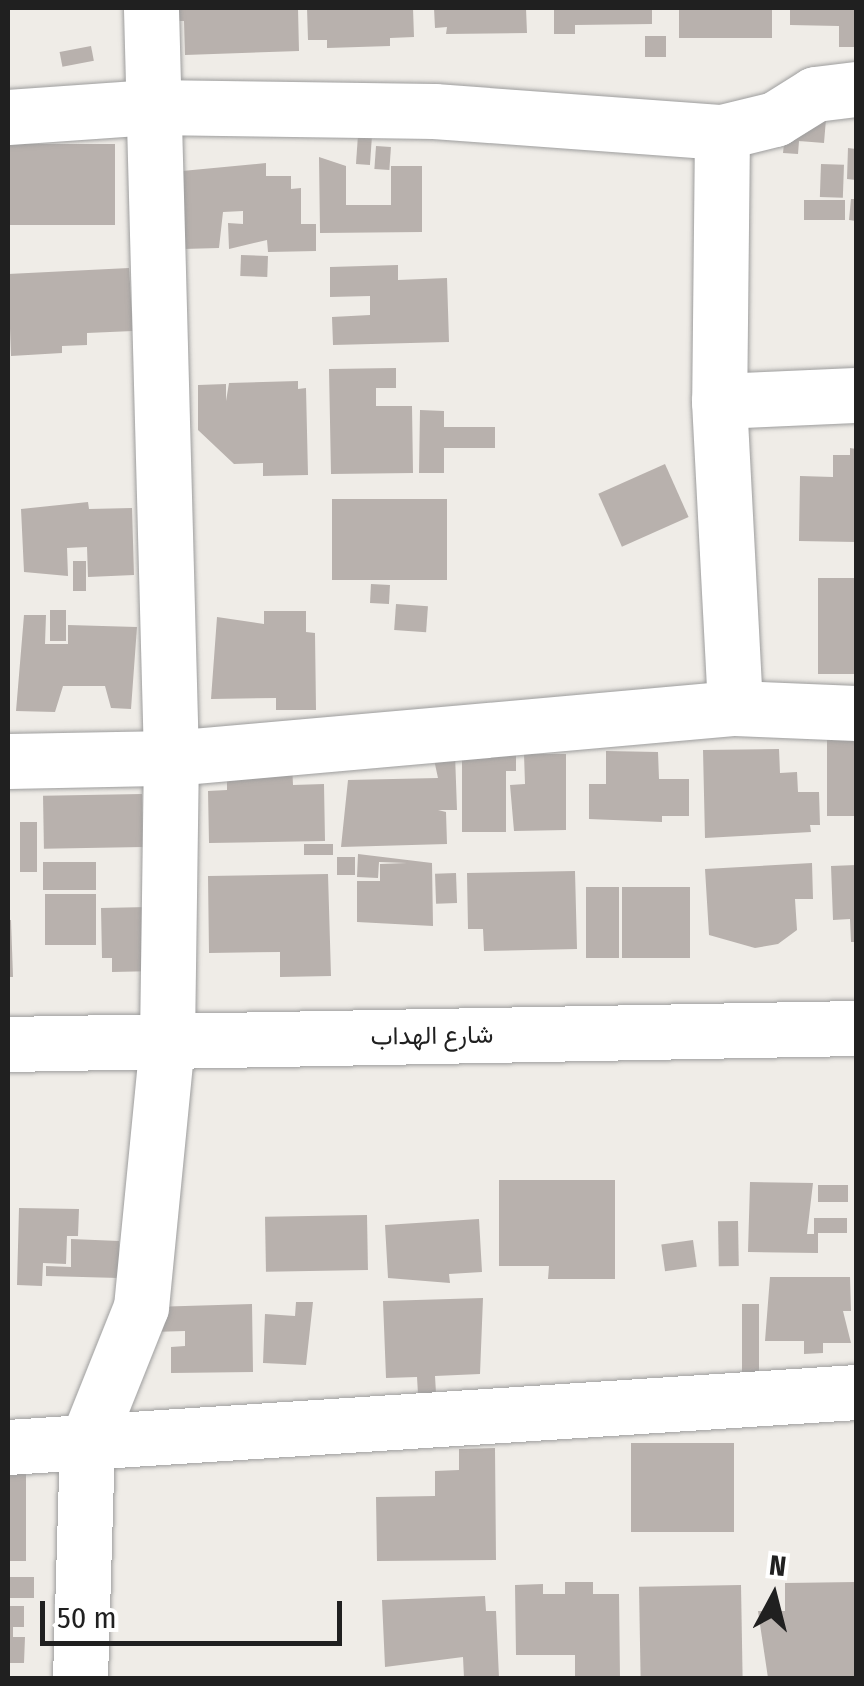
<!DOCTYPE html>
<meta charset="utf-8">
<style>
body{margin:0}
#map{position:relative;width:864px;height:1686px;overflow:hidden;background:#efece7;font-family:"Fira Sans Condensed",Vazirmatn,sans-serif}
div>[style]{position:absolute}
.building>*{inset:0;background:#b8b1ad;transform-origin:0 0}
.roads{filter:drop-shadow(0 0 2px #9d9d9d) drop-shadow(0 0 2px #9d9d9d)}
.minor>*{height:55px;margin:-27.5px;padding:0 27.5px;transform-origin:27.5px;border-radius:27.5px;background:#fff}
span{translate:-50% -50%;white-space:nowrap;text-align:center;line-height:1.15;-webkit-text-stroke:10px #fff;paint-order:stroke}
.street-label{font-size:25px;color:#202020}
.frame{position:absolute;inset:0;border:10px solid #202020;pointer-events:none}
.north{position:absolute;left:724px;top:1546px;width:100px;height:100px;-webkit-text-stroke:8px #fff;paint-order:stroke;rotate:7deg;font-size:28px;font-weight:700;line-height:40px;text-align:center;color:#202020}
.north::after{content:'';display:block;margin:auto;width:35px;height:45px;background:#202020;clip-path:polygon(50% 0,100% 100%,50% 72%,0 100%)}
.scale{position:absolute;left:40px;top:1601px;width:302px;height:45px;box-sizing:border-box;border:5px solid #202020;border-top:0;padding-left:12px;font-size:30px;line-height:35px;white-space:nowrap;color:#202020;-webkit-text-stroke:8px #fff;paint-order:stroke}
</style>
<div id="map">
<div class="building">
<i style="clip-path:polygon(174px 8px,298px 8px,299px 51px,185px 55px,184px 21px,175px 21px)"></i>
<i style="clip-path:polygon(307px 8px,413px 8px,414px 37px,390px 38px,390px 46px,327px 48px,327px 40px,308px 40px)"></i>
<i style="clip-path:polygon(434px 8px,526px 8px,527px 33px,446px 34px,447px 27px,435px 28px)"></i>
<i style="clip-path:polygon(554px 8px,652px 8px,652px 24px,575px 25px,575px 34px,554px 34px)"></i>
<i style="left:679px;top:8px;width:93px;height:30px"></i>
<i style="clip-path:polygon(790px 8px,856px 8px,856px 47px,839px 47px,839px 26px,790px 25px)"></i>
<i style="left:645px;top:36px;width:21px;height:21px"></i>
<i style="left:91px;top:46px;width:15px;height:32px;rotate:79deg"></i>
<i style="clip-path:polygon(787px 115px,826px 119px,824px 143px,799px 141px,798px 154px,783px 153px)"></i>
<i style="left:358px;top:135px;width:14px;height:29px;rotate:4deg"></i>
<i style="left:115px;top:144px;width:81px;height:106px;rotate:90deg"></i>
<i style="left:376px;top:146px;width:15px;height:23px;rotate:4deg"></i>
<i style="clip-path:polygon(848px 148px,856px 149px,856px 180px,847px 179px)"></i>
<i style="clip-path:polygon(319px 157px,346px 166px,346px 205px,391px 205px,391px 166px,422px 166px,422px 232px,320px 233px)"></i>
<i style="clip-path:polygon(266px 163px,266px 176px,291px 176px,291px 189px,301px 188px,301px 224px,316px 224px,316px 251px,268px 252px,267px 240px,229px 249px,228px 223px,243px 224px,243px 211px,223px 212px,219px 248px,183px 249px,182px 171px)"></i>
<i style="left:821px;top:164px;width:23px;height:33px;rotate:2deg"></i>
<i style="clip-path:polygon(851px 199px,856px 199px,856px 221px,849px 220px)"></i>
<i style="left:804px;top:200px;width:41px;height:20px"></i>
<i style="left:241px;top:255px;width:27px;height:21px;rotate:2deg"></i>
<i style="clip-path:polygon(398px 265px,398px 280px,447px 278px,449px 342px,333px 345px,332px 317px,370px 315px,370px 296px,330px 297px,330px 267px)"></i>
<i style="clip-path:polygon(129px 268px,133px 331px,87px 333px,87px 345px,62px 346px,62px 353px,11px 356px,8px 274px)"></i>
<i style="clip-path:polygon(396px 368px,396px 388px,376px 388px,376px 406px,412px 406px,413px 473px,331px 474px,329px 369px)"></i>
<i style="clip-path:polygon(298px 381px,298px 389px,306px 388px,308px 475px,263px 476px,263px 463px,234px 464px,198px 430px,198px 385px,226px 384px,226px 401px,229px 383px)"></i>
<i style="clip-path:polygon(420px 410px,444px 411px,444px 427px,495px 427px,495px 448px,444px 448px,444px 473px,419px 473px)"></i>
<i style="clip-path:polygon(850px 448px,856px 449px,856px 542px,799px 541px,800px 476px,833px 477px,833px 455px,850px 455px)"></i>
<i style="left:665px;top:464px;width:58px;height:73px;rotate:66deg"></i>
<i style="left:332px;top:499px;width:115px;height:81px"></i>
<i style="clip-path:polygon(88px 502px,89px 509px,132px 508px,134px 575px,88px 577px,87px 547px,67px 548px,68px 576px,24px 572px,21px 509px)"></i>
<i style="left:73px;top:561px;width:13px;height:30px"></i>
<i style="left:856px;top:578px;width:96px;height:38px;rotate:90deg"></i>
<i style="left:371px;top:584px;width:19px;height:19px;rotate:3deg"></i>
<i style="left:396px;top:604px;width:32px;height:26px;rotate:4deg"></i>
<i style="left:50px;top:610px;width:16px;height:31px"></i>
<i style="clip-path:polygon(264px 611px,306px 611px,306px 632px,315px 633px,316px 710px,276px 710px,276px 698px,211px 699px,217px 617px,264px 624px)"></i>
<i style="clip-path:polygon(24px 615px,46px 615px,45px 644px,68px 644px,68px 625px,137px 627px,131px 709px,111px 708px,105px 686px,63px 686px,55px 712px,16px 711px)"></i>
<i style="left:856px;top:740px;width:76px;height:29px;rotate:90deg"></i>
<i style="clip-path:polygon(779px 749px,780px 773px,797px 772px,798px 792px,819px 792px,820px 825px,810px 825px,811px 832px,705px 838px,703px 750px)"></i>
<i style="clip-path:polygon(606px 751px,658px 752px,659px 779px,689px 779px,689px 816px,662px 816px,662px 822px,589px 819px,589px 784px,606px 784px)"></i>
<i style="clip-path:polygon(455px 754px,457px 810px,438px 810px,446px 812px,447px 844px,341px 847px,348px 780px,438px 778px,433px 755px)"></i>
<i style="clip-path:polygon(462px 754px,516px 754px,516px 771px,506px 771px,506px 832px,462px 832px)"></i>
<i style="clip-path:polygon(524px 754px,566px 754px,566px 830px,514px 831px,510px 785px,525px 784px)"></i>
<i style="clip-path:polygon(292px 764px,293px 785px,324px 784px,325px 841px,209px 843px,208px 791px,227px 790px,227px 765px)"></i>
<i style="left:142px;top:794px;width:53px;height:99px;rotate:89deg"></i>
<i style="left:20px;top:822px;width:17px;height:50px"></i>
<i style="left:333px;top:844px;width:11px;height:29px;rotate:90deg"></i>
<i style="clip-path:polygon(358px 854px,432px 863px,433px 926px,357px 922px,357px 881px,380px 881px,380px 864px,407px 863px,379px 862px,378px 878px,357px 877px)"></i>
<i style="left:355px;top:857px;width:18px;height:18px;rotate:90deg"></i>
<i style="left:43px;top:862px;width:53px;height:28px"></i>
<i style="clip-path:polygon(812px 863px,813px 899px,795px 899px,797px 930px,778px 944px,755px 948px,709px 935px,705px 869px)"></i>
<i style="clip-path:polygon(856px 865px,856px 942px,851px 942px,850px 919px,833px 920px,831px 866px)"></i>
<i style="clip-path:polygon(575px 871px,577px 949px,484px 951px,483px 929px,468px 929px,467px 873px)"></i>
<i style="left:456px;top:873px;width:30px;height:21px;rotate:88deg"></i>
<i style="clip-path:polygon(328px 874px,331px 976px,280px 977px,280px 952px,209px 953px,208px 876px)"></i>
<i style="left:586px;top:887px;width:33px;height:71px"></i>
<i style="left:622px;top:887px;width:68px;height:71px"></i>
<i style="left:45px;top:894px;width:51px;height:51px"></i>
<i style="clip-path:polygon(148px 907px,157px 971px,112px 972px,112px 958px,102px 958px,101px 908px)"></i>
<i style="clip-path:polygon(8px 920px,11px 920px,13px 977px,8px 977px)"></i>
<i style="clip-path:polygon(499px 1180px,615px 1180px,615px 1279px,548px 1279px,549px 1266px,499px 1266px)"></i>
<i style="clip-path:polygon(750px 1182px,813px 1183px,807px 1234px,814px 1234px,814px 1218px,847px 1218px,847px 1233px,818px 1233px,818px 1253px,748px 1252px)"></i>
<i style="left:818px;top:1185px;width:30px;height:17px"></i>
<i style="clip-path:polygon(19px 1208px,79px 1209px,78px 1236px,67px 1236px,66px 1264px,43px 1263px,42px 1286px,17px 1285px)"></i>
<i style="left:367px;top:1215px;width:55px;height:102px;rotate:89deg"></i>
<i style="clip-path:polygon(479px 1219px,482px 1272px,449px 1274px,450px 1283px,388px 1278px,385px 1225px)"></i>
<i style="left:738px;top:1221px;width:45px;height:20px;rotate:89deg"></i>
<i style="clip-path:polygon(71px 1239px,119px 1241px,119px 1278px,46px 1276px,46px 1266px,71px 1267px)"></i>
<i style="left:693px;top:1240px;width:27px;height:32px;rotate:82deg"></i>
<i style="clip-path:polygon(770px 1277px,850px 1277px,851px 1311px,843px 1311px,851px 1343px,823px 1343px,823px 1353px,804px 1354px,804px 1341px,765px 1341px)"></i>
<i style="clip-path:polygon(483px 1298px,480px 1374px,435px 1376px,436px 1393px,418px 1394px,417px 1377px,386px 1378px,383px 1301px)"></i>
<i style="clip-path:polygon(296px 1302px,313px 1302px,306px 1365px,263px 1363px,265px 1314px,295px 1316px)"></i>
<i style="clip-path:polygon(252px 1304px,253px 1372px,171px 1373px,171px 1347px,185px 1346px,185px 1331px,152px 1332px,151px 1307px)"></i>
<i style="left:742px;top:1304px;width:17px;height:68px"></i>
<i style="left:631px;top:1443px;width:103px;height:89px"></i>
<i style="clip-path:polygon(495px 1448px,496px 1560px,377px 1561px,376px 1497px,435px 1496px,435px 1471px,459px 1470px,459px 1449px)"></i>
<i style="left:8px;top:1471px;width:18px;height:90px"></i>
<i style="left:8px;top:1577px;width:26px;height:21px"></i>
<i style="clip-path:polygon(565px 1582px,593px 1582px,593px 1594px,619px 1594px,620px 1678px,575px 1678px,575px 1655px,516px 1655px,515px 1585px,543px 1584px,543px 1594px,565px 1594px)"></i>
<i style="clip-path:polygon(856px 1582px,856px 1678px,768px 1678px,758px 1611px,785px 1611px,785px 1583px)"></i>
<i style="left:741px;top:1585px;width:93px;height:102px;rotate:89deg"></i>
<i style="clip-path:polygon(485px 1596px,486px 1611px,496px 1611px,499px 1678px,464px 1678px,463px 1657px,385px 1667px,382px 1600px)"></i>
<i style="clip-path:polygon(8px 1606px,24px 1606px,24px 1627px,13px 1627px,13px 1637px,25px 1637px,24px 1663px,8px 1663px)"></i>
</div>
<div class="roads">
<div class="minor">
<i style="left:8px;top:117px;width:143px;rotate:-4deg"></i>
<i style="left:151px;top:107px;width:283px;rotate:0.8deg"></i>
<i style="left:434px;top:111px;width:289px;rotate:4.2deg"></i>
<i style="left:722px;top:132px;width:55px;rotate:-13.8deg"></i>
<i style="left:775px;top:119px;width:47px;rotate:-32deg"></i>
<i style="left:815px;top:94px;width:41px;rotate:-7deg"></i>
<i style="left:722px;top:132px;width:269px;rotate:90.6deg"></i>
<i style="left:719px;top:401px;width:307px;rotate:87deg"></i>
<i style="left:719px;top:401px;width:137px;rotate:-2.5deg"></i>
<i style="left:8px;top:761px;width:163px;rotate:-1.1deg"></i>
<i style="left:171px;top:758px;width:566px;rotate:-5.07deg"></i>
<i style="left:735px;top:708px;width:121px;rotate:2.4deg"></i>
<i style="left:8px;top:1044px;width:848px;rotate:-1.08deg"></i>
<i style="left:8px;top:1447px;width:850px;rotate:-3.71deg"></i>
<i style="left:80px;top:1678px;width:236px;rotate:-88.3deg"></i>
<i style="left:87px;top:1442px;width:145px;rotate:-68.2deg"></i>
<i style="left:141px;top:1307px;width:268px;rotate:-84.4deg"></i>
<i style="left:167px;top:1040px;width:282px;rotate:-89.2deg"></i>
<i style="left:171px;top:758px;width:750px;rotate:-91.53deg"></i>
</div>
</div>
<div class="street-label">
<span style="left:432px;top:1036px;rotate:-1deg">شارع الهداب</span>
</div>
<div class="frame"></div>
<div class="north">N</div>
<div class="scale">50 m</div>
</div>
